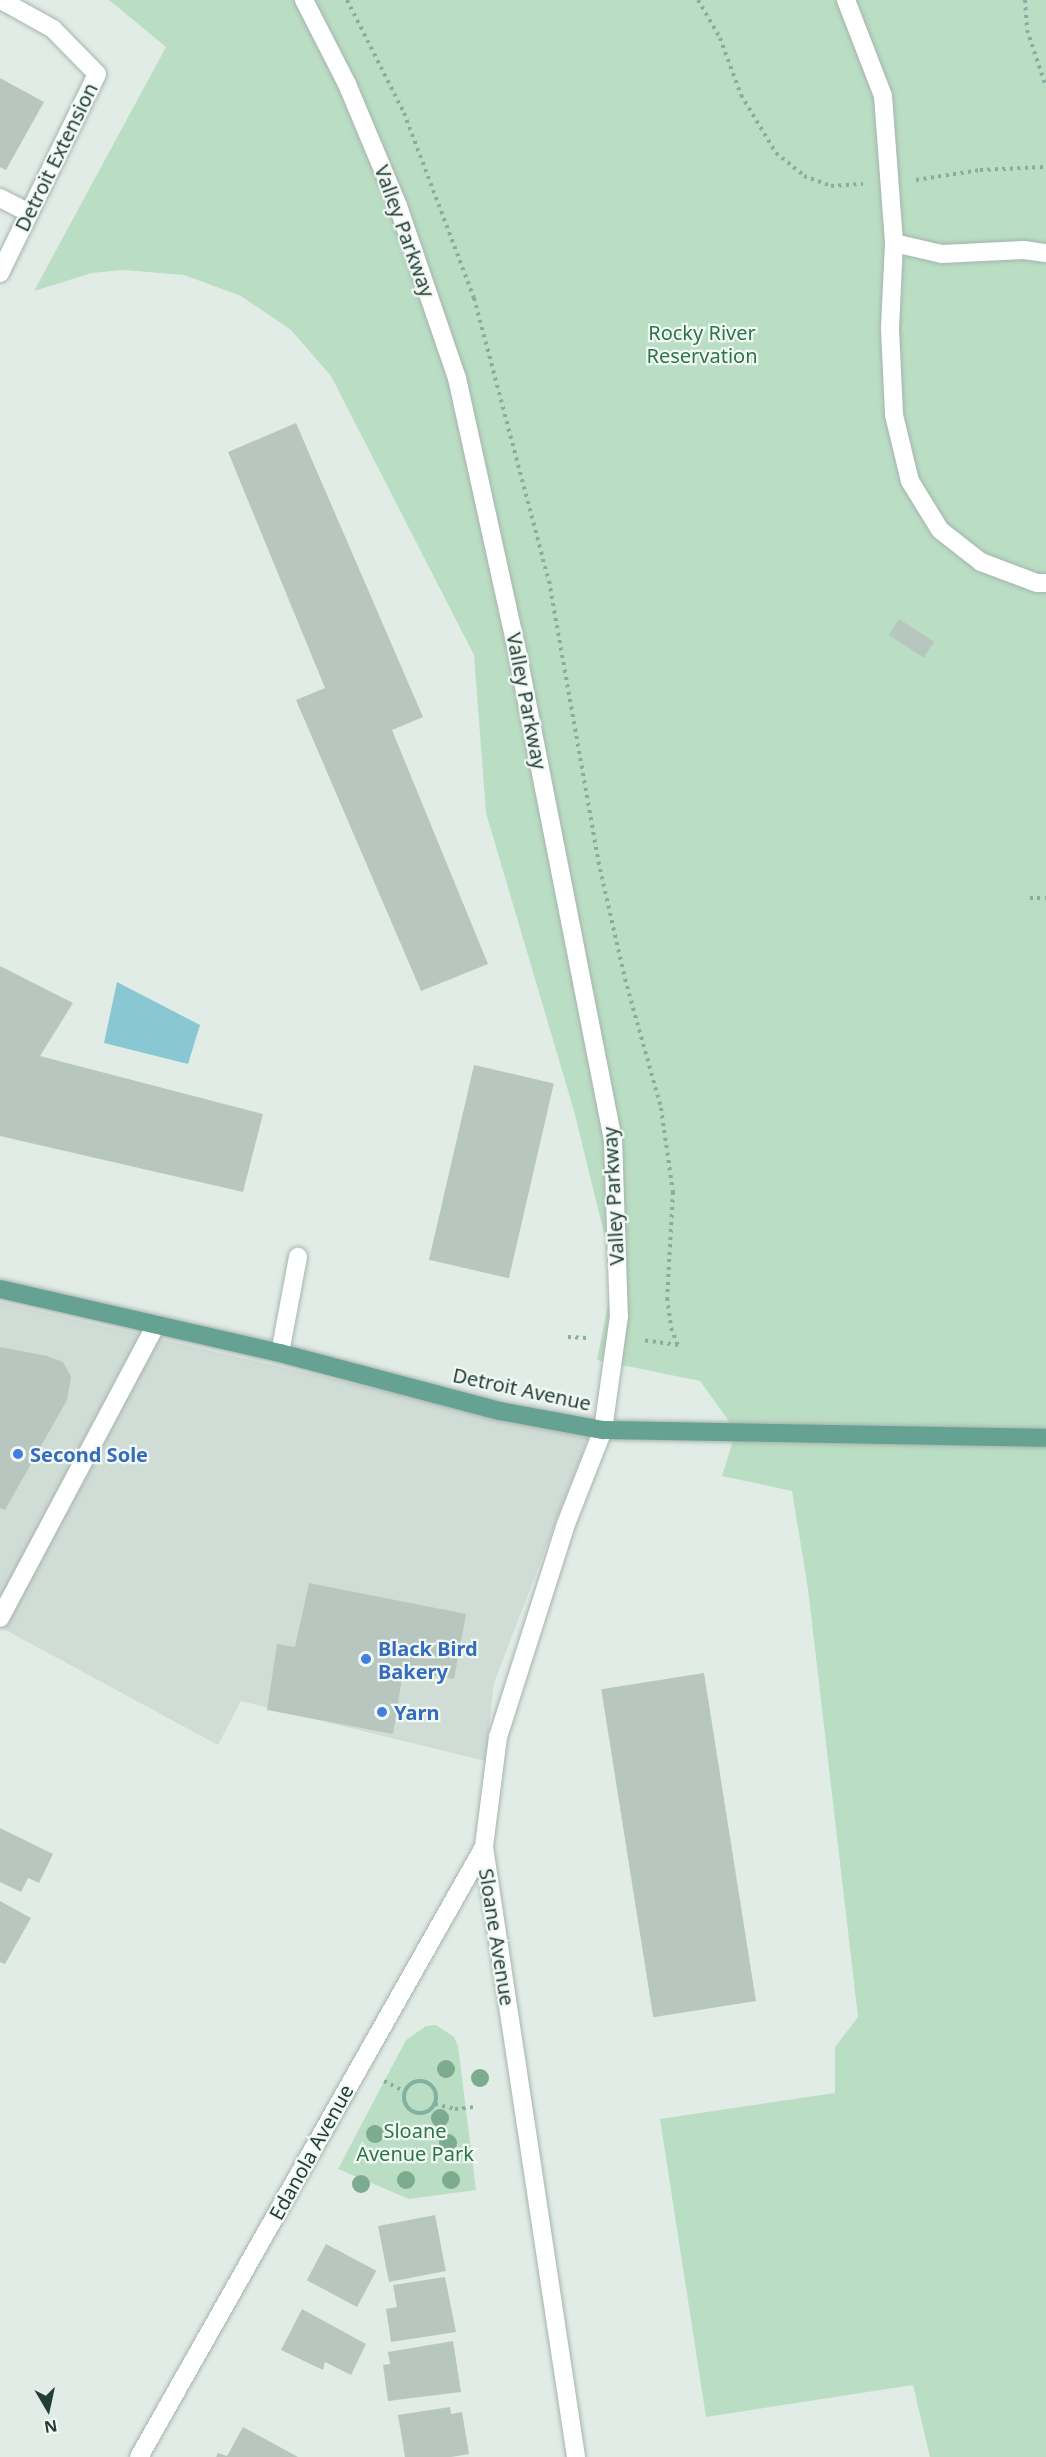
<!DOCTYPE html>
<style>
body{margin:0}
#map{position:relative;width:1046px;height:2457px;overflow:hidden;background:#e2ece7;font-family:"Noto Sans",sans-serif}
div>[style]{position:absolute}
.built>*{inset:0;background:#d0dcd6}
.green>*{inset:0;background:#badec3}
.water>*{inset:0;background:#89c8d2}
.building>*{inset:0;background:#b7c7c0;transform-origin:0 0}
.path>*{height:4px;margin-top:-2px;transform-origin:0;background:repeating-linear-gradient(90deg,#82b0a1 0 3px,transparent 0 7.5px)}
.path>.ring{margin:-2px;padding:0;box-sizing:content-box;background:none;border:4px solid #82b0a1;border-radius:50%}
.roads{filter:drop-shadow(0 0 2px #a5b4ae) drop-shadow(0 0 2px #a5b4ae)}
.lane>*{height:18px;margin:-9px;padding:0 9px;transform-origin:9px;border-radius:9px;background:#fff}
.street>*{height:18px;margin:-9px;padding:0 9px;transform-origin:9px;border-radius:9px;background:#fff}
.secondary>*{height:18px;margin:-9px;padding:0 9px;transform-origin:9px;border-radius:9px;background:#fff}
.primary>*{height:18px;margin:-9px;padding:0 9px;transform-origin:9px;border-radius:9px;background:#66a292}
.trees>*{width:18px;height:18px;margin:-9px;border-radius:50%;background:#7dab8f}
.dots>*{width:16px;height:16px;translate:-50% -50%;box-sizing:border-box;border:3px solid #f2f9f5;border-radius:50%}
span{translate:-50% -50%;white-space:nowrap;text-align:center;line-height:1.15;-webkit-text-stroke:4.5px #f2f9f5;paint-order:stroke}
.street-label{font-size:20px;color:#223e36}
.park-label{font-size:20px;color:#2b7547}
.shop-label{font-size:20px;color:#366cbe;font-weight:700}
.left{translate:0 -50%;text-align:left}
.north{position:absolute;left:18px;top:2379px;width:60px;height:60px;-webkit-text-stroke:4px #f2f9f5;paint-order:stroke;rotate:171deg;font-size:16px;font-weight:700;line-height:24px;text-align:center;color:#223e36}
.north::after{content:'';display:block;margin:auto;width:21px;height:27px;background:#223e36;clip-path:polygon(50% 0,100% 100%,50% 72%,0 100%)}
</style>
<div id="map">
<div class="built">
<i style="clip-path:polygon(0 1302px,588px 1438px,494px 1683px,485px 1761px,241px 1701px,218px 1745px,0 1627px)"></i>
</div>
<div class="green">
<i style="clip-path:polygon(109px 0,1046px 0,1046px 2457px,930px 2457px,913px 2385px,706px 2417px,660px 2119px,835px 2093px,835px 2047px,858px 2017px,808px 1589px,792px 1491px,722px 1476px,736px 1431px,700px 1381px,597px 1360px,614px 1274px,574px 1111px,486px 813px,474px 655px,331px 376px,291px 330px,241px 296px,184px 275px,123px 270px,92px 273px,34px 291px,166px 47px)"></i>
<i style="clip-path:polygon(436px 2025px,454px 2037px,458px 2046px,476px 2190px,409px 2199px,338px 2169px,406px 2040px,426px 2026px)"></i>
</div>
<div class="water">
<i style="clip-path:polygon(117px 982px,200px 1025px,188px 1064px,104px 1043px)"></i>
</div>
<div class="building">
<i style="clip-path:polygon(0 78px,44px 102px,6px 170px,0 167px)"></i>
<i style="clip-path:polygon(296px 423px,423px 717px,392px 730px,488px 964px,421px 991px,296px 700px,325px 688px,228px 452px)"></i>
<i style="left:899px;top:619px;width:42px;height:19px;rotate:33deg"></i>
<i style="clip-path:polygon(0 966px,73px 1003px,40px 1056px,263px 1114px,243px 1192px,0 1136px)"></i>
<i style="left:474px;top:1065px;width:82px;height:200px;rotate:13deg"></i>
<i style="clip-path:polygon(0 1347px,47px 1356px,63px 1362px,71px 1377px,67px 1400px,5px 1510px,0 1508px)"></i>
<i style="clip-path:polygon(309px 1583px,466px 1614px,454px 1679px,403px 1671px,393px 1734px,267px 1710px,277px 1644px,295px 1647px)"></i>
<i style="left:704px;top:1673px;width:332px;height:104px;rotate:81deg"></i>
<i style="clip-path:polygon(0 1828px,53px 1854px,39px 1883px,28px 1878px,21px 1892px,0 1882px)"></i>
<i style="clip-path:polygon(0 1901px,31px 1918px,5px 1964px,0 1962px)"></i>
<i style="left:435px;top:2215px;width:57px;height:58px;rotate:79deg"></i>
<i style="left:326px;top:2244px;width:57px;height:41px;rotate:28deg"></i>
<i style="clip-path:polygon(445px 2277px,456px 2332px,391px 2342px,386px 2309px,397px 2307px,393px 2285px)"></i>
<i style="clip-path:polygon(302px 2309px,366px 2344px,351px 2375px,325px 2362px,323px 2370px,281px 2350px)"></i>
<i style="clip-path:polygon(453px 2341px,461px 2392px,388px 2401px,383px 2365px,390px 2364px,388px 2352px)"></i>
<i style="clip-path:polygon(450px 2407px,451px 2414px,462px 2412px,469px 2454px,451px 2457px,405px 2457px,398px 2415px)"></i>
<i style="clip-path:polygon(243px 2427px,298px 2457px,216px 2457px,218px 2453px,227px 2456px)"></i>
</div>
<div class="path">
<i style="left:347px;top:0;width:127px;rotate:63.2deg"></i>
<i style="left:404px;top:113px;width:198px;rotate:69.3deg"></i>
<i style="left:474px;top:298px;width:293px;rotate:75.2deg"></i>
<i style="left:549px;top:581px;width:292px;rotate:80deg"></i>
<i style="left:600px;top:869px;width:113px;rotate:77.2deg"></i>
<i style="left:625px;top:979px;width:134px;rotate:74.4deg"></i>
<i style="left:661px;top:1108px;width:85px;rotate:81.9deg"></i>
<i style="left:673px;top:1192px;width:106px;rotate:93.2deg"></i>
<i style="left:667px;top:1298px;width:30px;rotate:82deg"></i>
<i style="left:671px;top:1328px;width:18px;rotate:68deg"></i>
<i style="left:678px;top:1345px;width:34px;rotate:-172deg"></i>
<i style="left:698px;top:0;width:44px;rotate:59.9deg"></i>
<i style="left:720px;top:38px;width:61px;rotate:69.8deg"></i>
<i style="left:741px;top:95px;width:68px;rotate:58.9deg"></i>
<i style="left:776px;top:153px;width:36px;rotate:39deg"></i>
<i style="left:804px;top:176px;width:29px;rotate:20deg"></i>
<i style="left:831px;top:186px;width:32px;rotate:-4deg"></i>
<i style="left:1025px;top:0;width:30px;rotate:86deg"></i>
<i style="left:1027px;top:30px;width:60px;rotate:71.6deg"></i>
<i style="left:916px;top:180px;width:65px;rotate:-8.9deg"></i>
<i style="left:980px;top:170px;width:66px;rotate:-2.6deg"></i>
<i style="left:1030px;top:898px;width:16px"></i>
<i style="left:568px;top:1337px;width:20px;rotate:3deg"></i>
<i class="ring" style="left:404px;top:2081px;width:28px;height:28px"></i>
<i style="left:384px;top:2081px;width:22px;rotate:27deg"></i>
<i style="left:435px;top:2104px;width:21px;rotate:14deg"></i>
<i style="left:455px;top:2109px;width:18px;rotate:-6deg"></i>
</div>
<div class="roads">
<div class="lane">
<i style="left:1px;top:0;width:60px;rotate:29.1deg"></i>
<i style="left:53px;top:29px;width:63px;rotate:45.6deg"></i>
<i style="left:0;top:198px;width:33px;rotate:27deg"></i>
<i style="left:280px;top:1353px;width:98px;rotate:-79.4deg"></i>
</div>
<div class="street">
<i style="left:846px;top:0;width:103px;rotate:68.9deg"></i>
<i style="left:883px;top:96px;width:147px;rotate:85.7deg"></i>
<i style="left:894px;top:243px;width:86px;rotate:92.7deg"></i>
<i style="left:890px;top:329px;width:86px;rotate:87.3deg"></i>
<i style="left:894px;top:415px;width:68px;rotate:76.4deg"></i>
<i style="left:910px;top:481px;width:57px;rotate:58.5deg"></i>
<i style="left:940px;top:530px;width:52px;rotate:38deg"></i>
<i style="left:981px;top:562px;width:60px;rotate:20.6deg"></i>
<i style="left:1037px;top:583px;width:9px"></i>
<i style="left:894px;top:243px;width:49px;rotate:12.9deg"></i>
<i style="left:942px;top:254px;width:82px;rotate:-2.8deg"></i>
<i style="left:1024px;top:250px;width:22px;rotate:8deg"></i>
<i style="left:0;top:273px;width:221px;rotate:-64deg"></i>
<i style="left:0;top:1618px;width:332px;rotate:-62deg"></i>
<i style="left:139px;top:2457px;width:701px;rotate:-60.51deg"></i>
</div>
<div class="secondary">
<i style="left:304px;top:0;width:94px;rotate:62.9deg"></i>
<i style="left:347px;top:84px;width:132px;rotate:67.3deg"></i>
<i style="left:398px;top:206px;width:182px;rotate:71.1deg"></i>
<i style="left:457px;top:378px;width:285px;rotate:77.6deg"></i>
<i style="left:518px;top:656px;width:492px;rotate:78.9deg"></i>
<i style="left:613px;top:1139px;width:177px;rotate:88.1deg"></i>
<i style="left:619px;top:1316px;width:115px;rotate:98deg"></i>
<i style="left:603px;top:1430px;width:101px;rotate:111.5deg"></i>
<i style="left:566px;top:1524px;width:224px;rotate:107.7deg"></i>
<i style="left:498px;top:1737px;width:111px;rotate:97.3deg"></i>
<i style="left:484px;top:1847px;width:617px;rotate:81.42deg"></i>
</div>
<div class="primary">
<i style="left:0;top:1289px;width:287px;rotate:12.9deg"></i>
<i style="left:280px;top:1353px;width:228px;rotate:14.8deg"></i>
<i style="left:500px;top:1411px;width:105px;rotate:10.5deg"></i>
<i style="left:603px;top:1430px;width:443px;rotate:1deg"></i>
</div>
</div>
<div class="trees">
<i style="left:446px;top:2069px"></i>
<i style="left:480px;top:2078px"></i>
<i style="left:440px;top:2118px"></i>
<i style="left:375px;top:2134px"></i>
<i style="left:448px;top:2143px"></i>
<i style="left:406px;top:2180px"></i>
<i style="left:451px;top:2180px"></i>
<i style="left:361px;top:2184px"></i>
</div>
<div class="dots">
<i style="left:18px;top:1454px;background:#3f7fe0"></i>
<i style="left:366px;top:1659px;background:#3f7fe0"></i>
<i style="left:382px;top:1712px;background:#3f7fe0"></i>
</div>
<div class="street-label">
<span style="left:56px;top:157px;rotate:-64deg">Detroit Extension</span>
<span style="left:405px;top:231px;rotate:70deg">Valley Parkway</span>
<span style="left:527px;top:701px;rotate:79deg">Valley Parkway</span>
<span style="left:613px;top:1196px;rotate:-93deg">Valley Parkway</span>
<span style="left:522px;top:1389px;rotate:12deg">Detroit Avenue</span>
<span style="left:497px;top:1937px;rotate:81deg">Sloane Avenue</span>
<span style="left:311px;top:2152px;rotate:-61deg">Edanola Avenue</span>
</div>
<div class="park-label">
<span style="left:702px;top:344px">Rocky River<br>Reservation</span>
<span style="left:415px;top:2142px">Sloane<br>Avenue Park</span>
</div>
<div class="shop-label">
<span class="left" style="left:30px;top:1454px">Second Sole</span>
<span class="left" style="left:378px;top:1660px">Black Bird<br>Bakery</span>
<span class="left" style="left:394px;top:1712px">Yarn</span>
</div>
<div class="north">N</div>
</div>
